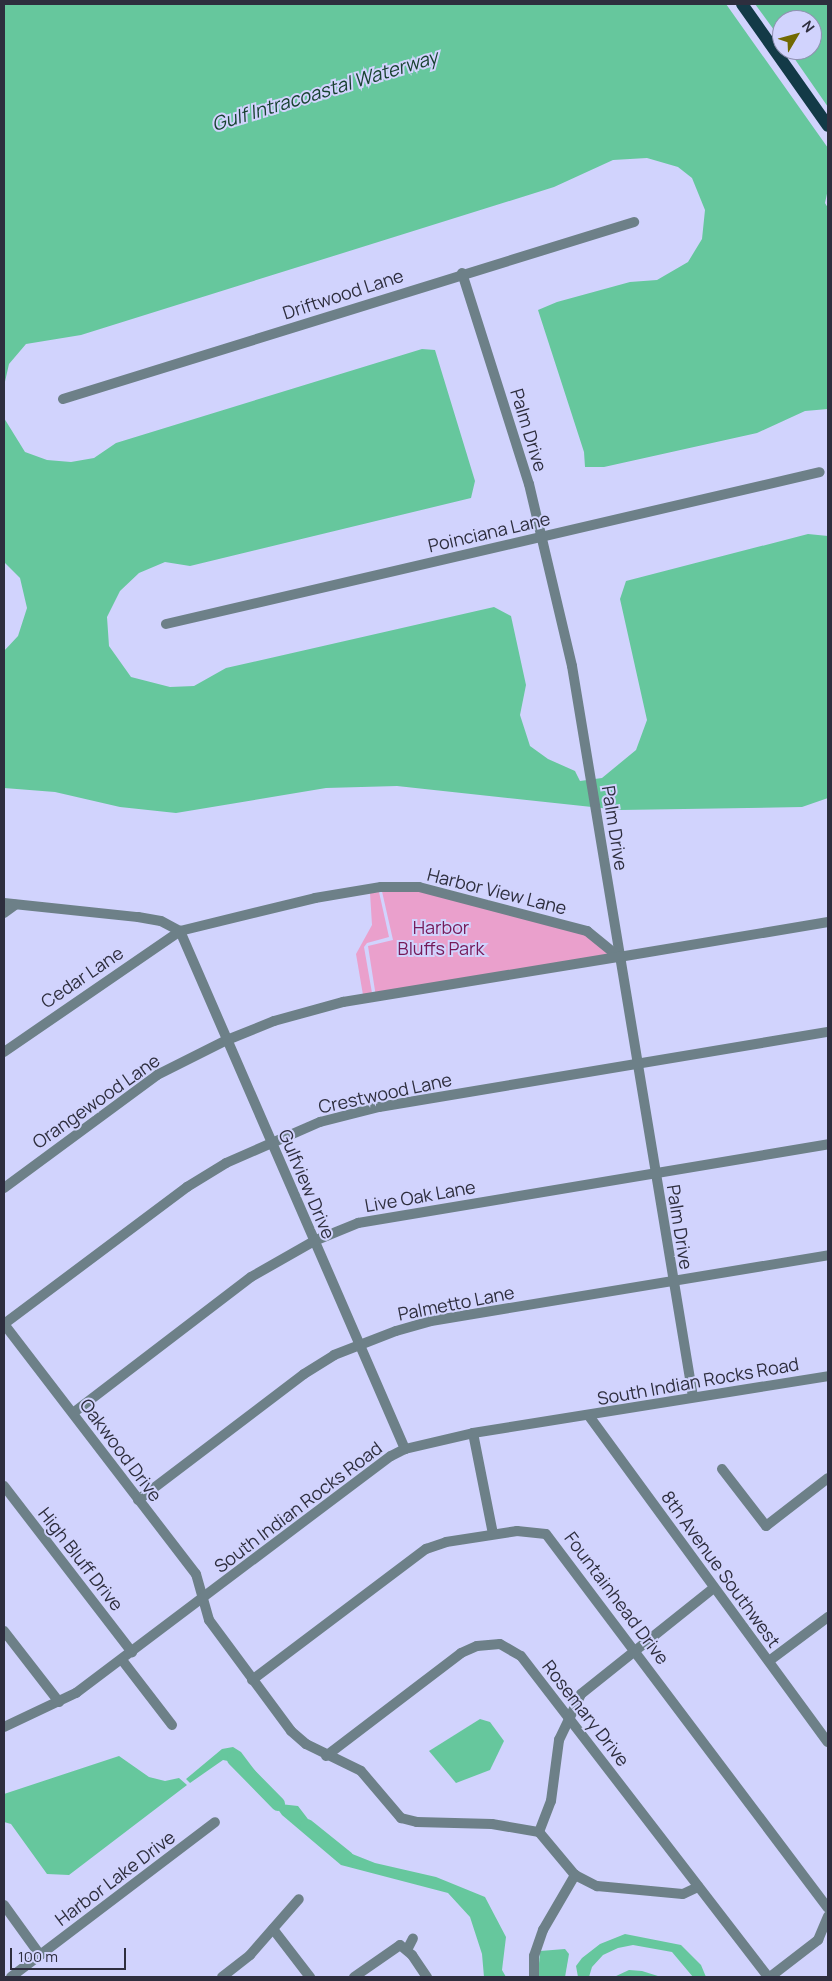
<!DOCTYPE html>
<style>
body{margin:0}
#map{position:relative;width:832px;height:1981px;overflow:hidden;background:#d1d3fd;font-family:Manrope,sans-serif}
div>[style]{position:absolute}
.green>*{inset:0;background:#eaa0cc}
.water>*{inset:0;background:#66c79d}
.pier>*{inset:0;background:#d1d3fd}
.river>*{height:14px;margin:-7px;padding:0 7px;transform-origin:7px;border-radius:7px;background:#66c79d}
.minor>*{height:10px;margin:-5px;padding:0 5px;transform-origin:5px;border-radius:5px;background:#6d8088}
.major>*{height:12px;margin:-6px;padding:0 6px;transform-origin:6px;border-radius:6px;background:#133a47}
span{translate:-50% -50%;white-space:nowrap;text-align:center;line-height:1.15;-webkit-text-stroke:4px #d1d3fd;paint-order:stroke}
.street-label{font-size:18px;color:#2e2e3e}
.park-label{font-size:18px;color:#751a59}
.water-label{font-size:19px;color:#184231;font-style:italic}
.frame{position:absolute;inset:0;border:5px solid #2e2e3e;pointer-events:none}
.north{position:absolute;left:772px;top:10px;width:50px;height:50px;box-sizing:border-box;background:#d1d3fd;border:1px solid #9091b1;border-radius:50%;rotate:53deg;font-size:14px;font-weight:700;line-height:20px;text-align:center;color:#2e2e3e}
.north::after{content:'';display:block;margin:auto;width:18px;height:22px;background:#726901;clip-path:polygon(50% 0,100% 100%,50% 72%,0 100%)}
.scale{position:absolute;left:10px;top:1948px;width:116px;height:22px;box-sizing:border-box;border:2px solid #2e2e3e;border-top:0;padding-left:6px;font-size:15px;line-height:18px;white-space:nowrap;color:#2e2e3e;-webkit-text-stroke:4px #d1d3fd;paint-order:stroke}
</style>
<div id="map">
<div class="green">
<i style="clip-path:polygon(381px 887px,419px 887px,587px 931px,619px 957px,376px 997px,368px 946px,393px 940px)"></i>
<i style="clip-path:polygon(379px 892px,389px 937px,367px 943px,364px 947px,372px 993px,363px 995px,356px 954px,372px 925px,370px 893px)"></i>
</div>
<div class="water">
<i style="clip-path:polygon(evenodd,4px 4px,828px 4px,828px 189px,825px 203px,828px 208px,828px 409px,805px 411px,757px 433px,604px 467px,585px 467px,584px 452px,538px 310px,557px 302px,630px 282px,657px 280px,688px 262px,702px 239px,705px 210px,692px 178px,678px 167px,647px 158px,613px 160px,554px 187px,81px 335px,26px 344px,9px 364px,4px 386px,4px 4px,782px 20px,812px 20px,812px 50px,782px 50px,782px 20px)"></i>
<i style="clip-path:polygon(422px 349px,435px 350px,475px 481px,471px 498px,190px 566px,165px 562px,139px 573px,120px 591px,107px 617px,109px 646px,131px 677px,170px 687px,194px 686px,226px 668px,494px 607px,511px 616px,526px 685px,520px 715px,530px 746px,548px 759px,575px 771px,580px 781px,602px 778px,636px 750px,647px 720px,620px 599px,626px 581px,808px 534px,828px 536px,828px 798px,802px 807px,620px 810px,397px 786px,326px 788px,176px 813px,120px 807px,55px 792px,4px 788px,4px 651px,18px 636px,27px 608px,20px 578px,4px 562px,4px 418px,25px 452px,47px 460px,71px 462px,94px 458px,116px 443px)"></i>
<i style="clip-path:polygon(480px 1719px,490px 1722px,504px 1741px,490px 1770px,456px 1783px,429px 1751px)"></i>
<i style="clip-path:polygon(233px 1747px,241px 1752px,280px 1804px,298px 1806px,327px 1844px,375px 1863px,436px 1877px,485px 1897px,506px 1937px,502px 1970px,506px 1977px,484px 1977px,482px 1954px,470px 1917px,448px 1893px,341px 1865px,282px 1815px,257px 1780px,238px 1763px,223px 1760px,190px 1783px,186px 1779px,222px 1749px)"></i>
<i style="clip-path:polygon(119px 1756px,149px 1777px,165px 1781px,179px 1778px,187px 1785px,69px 1875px,47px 1874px,11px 1824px,4px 1822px,4px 1794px)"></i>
<i style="clip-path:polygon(625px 1934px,681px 1945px,701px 1965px,706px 1977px,693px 1977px,672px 1952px,633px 1945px,618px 1948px,603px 1955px,592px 1967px,589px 1977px,578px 1977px,576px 1966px,582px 1958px,600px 1944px)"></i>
<i style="clip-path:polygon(565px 1949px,569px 1954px,565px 1977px,538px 1977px,540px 1951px)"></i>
<i style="clip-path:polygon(629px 1970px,642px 1971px,661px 1977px,614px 1977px)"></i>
</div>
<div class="pier">
<i style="clip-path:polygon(726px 4px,755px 4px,782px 41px,782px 50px,788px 50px,792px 55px,828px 107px,828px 148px)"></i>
</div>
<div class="river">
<i style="left:234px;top:1759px;width:63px;rotate:45.6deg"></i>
<i style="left:307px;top:1826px;width:51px;rotate:38.7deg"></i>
</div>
<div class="minor">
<i style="left:462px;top:273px;width:221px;rotate:72.4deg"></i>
<i style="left:529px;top:484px;width:187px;rotate:76.7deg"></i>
<i style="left:572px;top:666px;width:741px;rotate:80.6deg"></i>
<i style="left:63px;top:399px;width:598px;rotate:-17.22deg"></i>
<i style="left:166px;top:624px;width:671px;rotate:-13.08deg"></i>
<i style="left:4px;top:903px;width:135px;rotate:6deg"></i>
<i style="left:138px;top:917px;width:23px;rotate:10deg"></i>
<i style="left:161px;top:921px;width:21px;rotate:28deg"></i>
<i style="left:180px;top:931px;width:139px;rotate:-13.7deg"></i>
<i style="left:315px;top:898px;width:67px;rotate:-9.5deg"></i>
<i style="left:381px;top:887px;width:38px"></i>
<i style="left:419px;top:887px;width:174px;rotate:14.7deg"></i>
<i style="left:587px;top:931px;width:41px;rotate:39.1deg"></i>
<i style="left:619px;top:957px;width:212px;rotate:-9.5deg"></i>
<i style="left:4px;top:913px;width:14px;rotate:-36deg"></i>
<i style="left:4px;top:1052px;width:214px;rotate:-34.5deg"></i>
<i style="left:180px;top:931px;width:565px;rotate:66.52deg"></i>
<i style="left:4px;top:1188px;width:190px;rotate:-36.4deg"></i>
<i style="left:157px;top:1075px;width:78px;rotate:-26.6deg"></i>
<i style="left:227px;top:1040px;width:51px;rotate:-22deg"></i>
<i style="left:274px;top:1021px;width:72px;rotate:-15.4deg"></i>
<i style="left:343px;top:1002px;width:280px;rotate:-9.3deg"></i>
<i style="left:4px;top:1324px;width:315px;rotate:52.5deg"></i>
<i style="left:196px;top:1574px;width:48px;rotate:74.2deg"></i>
<i style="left:209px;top:1620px;width:138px;rotate:53.5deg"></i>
<i style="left:291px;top:1731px;width:20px;rotate:41deg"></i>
<i style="left:306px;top:1744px;width:61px;rotate:26.1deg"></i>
<i style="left:361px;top:1771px;width:62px;rotate:49.6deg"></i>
<i style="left:401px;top:1818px;width:16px;rotate:14deg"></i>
<i style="left:417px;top:1822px;width:75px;rotate:1.5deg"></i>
<i style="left:492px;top:1824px;width:48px;rotate:9.7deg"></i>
<i style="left:539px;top:1832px;width:56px;rotate:50.1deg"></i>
<i style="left:575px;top:1875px;width:25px;rotate:27deg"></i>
<i style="left:597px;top:1886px;width:86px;rotate:5.3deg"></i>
<i style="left:683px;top:1894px;width:17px;rotate:-25deg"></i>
<i style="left:4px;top:1324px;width:229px;rotate:-36.8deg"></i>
<i style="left:187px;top:1187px;width:46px;rotate:-31.6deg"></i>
<i style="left:226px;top:1163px;width:103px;rotate:-23.6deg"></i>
<i style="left:320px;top:1122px;width:61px;rotate:-14.3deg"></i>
<i style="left:379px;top:1107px;width:455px;rotate:-9.5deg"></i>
<i style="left:73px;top:1413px;width:224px;rotate:-37.4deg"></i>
<i style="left:251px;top:1277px;width:73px;rotate:-29.7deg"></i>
<i style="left:314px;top:1241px;width:48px;rotate:-22.2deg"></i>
<i style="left:358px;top:1223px;width:477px;rotate:-9.5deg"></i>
<i style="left:589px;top:1416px;width:404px;rotate:53.8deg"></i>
<i style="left:473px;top:1433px;width:103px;rotate:78.8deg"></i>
<i style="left:722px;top:1469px;width:72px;rotate:52.3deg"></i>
<i style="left:766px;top:1526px;width:78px;rotate:-37.7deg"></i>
<i style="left:4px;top:1486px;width:210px;rotate:52.4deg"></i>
<i style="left:138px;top:1500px;width:208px;rotate:-37.2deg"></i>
<i style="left:304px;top:1374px;width:36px;rotate:-32deg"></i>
<i style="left:334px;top:1355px;width:66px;rotate:-21.2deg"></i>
<i style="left:396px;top:1331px;width:36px;rotate:-16deg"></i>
<i style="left:431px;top:1321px;width:402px;rotate:-9.4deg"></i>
<i style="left:4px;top:1631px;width:90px;rotate:52.2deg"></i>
<i style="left:122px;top:1660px;width:82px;rotate:52.4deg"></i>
<i style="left:769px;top:1661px;width:74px;rotate:-36.7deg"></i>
<i style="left:252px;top:1680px;width:218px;rotate:-37deg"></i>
<i style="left:426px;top:1549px;width:21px;rotate:-19deg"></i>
<i style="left:446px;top:1542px;width:72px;rotate:-8.8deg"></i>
<i style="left:517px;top:1531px;width:29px;rotate:6deg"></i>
<i style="left:546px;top:1534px;width:468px;rotate:53deg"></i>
<i style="left:4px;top:1727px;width:80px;rotate:-25.3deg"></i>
<i style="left:76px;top:1693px;width:394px;rotate:-37deg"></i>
<i style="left:391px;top:1456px;width:16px;rotate:-27deg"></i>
<i style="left:405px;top:1449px;width:70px;rotate:-13.2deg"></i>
<i style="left:473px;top:1433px;width:360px;rotate:-9.1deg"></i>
<i style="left:326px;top:1756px;width:170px;rotate:-37.3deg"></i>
<i style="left:461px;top:1653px;width:17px;rotate:-24deg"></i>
<i style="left:477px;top:1646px;width:23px;rotate:-5deg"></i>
<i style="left:500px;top:1644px;width:24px;rotate:30deg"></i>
<i style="left:521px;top:1656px;width:405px;rotate:52.4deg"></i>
<i style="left:539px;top:1832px;width:33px;rotate:-69deg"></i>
<i style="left:551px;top:1801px;width:62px;rotate:-82.5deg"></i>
<i style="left:559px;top:1740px;width:51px;rotate:-64.4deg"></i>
<i style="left:581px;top:1694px;width:170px;rotate:-38.6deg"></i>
<i style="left:4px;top:1905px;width:62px;rotate:54.2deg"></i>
<i style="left:273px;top:1929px;width:61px;rotate:52.4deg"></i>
<i style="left:407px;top:1950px;width:13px;rotate:-63deg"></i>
<i style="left:534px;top:1976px;width:20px;rotate:-90deg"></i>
<i style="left:534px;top:1956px;width:28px;rotate:-71deg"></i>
<i style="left:543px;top:1930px;width:64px;rotate:-59.8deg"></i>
<i style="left:11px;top:1977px;width:256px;rotate:-37.2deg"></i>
<i style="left:222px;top:1977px;width:36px;rotate:-38deg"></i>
<i style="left:250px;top:1955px;width:74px;rotate:-48.8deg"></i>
<i style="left:354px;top:1977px;width:56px;rotate:-34.8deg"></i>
<i style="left:400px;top:1945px;width:16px;rotate:40deg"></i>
<i style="left:412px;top:1955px;width:27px;rotate:56deg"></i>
<i style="left:770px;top:1977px;width:61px;rotate:-37.6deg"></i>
<i style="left:818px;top:1940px;width:26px;rotate:-67deg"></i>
</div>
<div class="major">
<i style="left:742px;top:4px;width:149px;rotate:54.8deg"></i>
</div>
<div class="street-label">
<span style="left:343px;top:294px;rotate:-18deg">Driftwood Lane</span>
<span style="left:529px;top:430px;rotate:73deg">Palm Drive</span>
<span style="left:489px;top:532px;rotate:-13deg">Poinciana Lane</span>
<span style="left:615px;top:828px;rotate:81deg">Palm Drive</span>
<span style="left:497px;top:891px;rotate:14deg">Harbor View Lane</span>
<span style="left:82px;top:977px;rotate:-34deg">Cedar Lane</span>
<span style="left:385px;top:1093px;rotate:-12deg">Crestwood Lane</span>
<span style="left:96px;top:1101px;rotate:-35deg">Orangewood Lane</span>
<span style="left:307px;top:1184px;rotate:67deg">Gulfview Drive</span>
<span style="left:420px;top:1196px;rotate:-10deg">Live Oak Lane</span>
<span style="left:680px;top:1227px;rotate:81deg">Palm Drive</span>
<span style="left:456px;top:1303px;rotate:-11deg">Palmetto Lane</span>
<span style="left:698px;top:1381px;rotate:-10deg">South Indian Rocks Road</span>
<span style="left:121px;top:1450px;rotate:53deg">Oakwood Drive</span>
<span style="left:298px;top:1507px;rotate:-37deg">South Indian Rocks Road</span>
<span style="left:81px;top:1559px;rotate:52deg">High Bluff Drive</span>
<span style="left:721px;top:1569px;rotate:54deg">8th Avenue Southwest</span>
<span style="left:617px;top:1598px;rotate:53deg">Fountainhead Drive</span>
<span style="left:586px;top:1713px;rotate:52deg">Rosemary Drive</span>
<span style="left:115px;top:1878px;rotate:-37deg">Harbor Lake Drive</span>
</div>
<div class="park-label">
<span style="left:441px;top:938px">Harbor<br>Bluffs Park</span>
</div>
<div class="water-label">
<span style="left:325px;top:91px;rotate:-17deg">Gulf Intracoastal Waterway</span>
</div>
<div class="frame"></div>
<div class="north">N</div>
<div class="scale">100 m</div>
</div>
